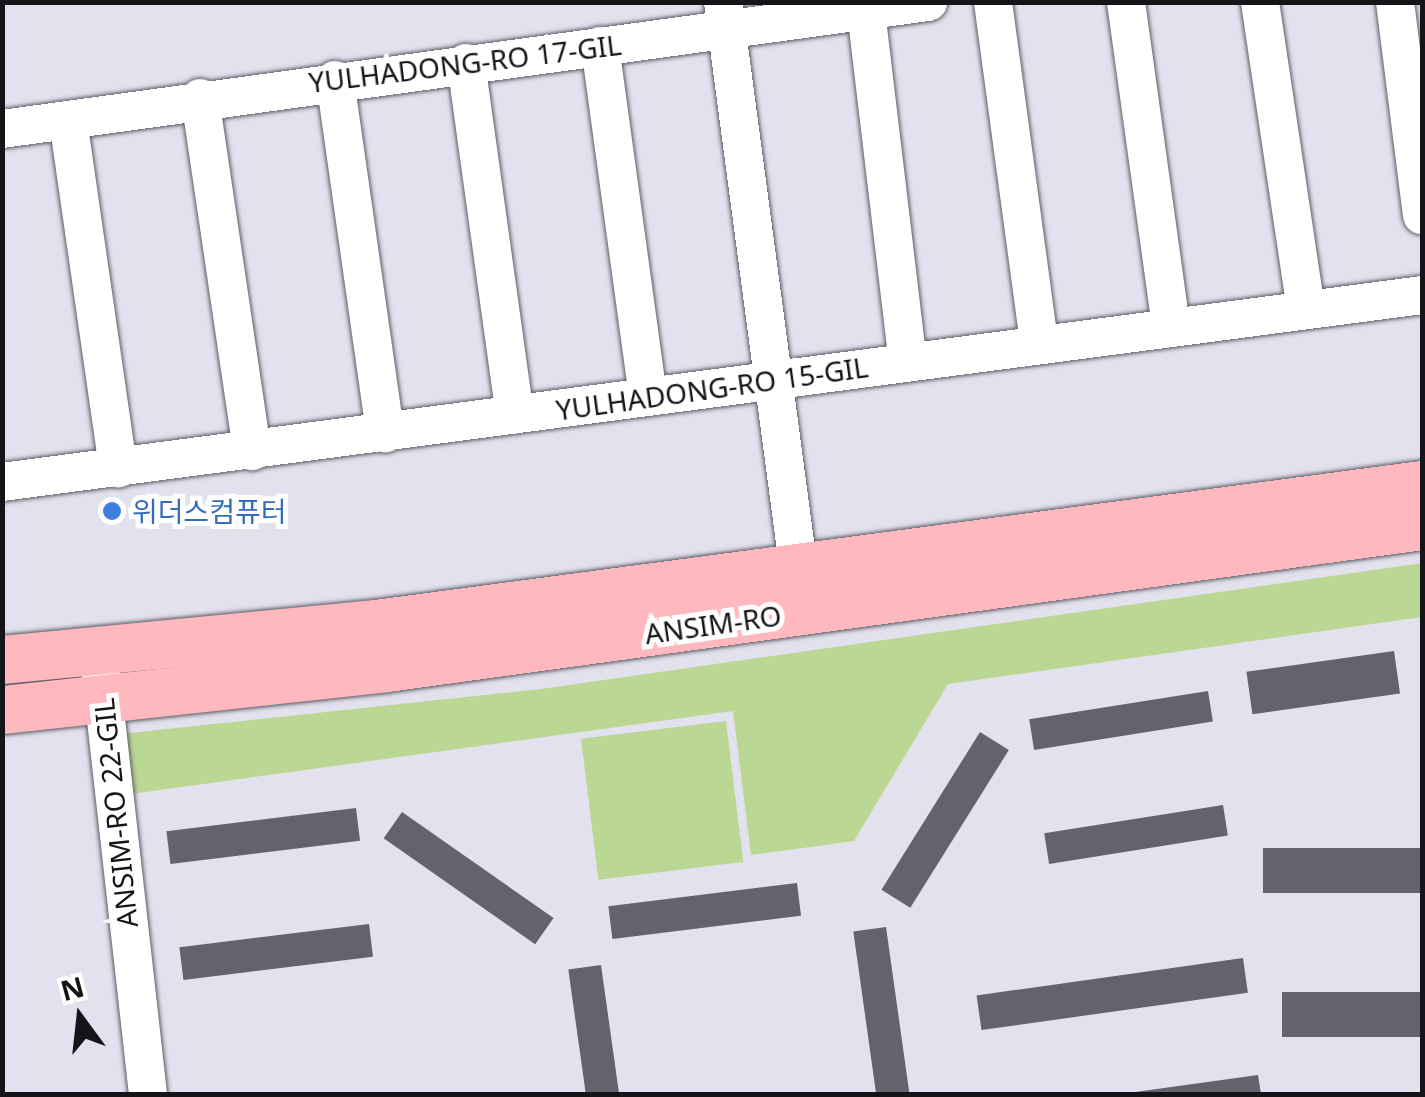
<!DOCTYPE html>
<meta charset="utf-8">
<style>
body{margin:0}
#map{position:relative;width:1425px;height:1097px;overflow:hidden;background:#e2e1ed;font-family:"Noto Sans","Noto Sans KR",sans-serif}
div>[style]{position:absolute}
.green>*{inset:0;background:#bad793;transform-origin:0 0}
.building>*{inset:0;background:#63626d;transform-origin:0 0}
.roads{filter:drop-shadow(0 0 2px #5d5d67) drop-shadow(0 0 2px #5d5d67)}
.minor>*{height:38px;margin:-19px;padding:0 19px;transform-origin:19px;border-radius:19px;background:#fff}
.major>*{height:48px;margin:-24px;padding:0 24px;transform-origin:24px;border-radius:24px;background:#feb8be}
.dots>*{width:28px;height:28px;translate:-50% -50%;box-sizing:border-box;border:5px solid #fff;border-radius:50%}
span{translate:-50% -50%;white-space:nowrap;text-align:center;line-height:1.15;-webkit-text-stroke:10px #fff;paint-order:stroke}
.street-label{font-size:28px;color:#151519}
.shop-label{font-size:28px;color:#366cbe}
.left{translate:0 -50%;text-align:left}
.frame{position:absolute;inset:0;border:5px solid #151519;pointer-events:none}
.north{position:absolute;left:30px;top:967px;width:100px;height:100px;-webkit-text-stroke:8px #fff;paint-order:stroke;rotate:345deg;font-size:28px;font-weight:700;line-height:40px;text-align:center;color:#151519}
.north::after{content:'';display:block;margin:auto;width:35px;height:45px;background:#151519;clip-path:polygon(50% 0,100% 100%,50% 72%,0 100%)}
</style>
<div id="map">
<div class="green">
<i style="clip-path:polygon(1422px 563px,1422px 617px,948px 684px,854px 841px,751px 855px,733px 711px,116px 796px,111px 735px,541px 689px)"></i>
<i style="left:726px;top:721px;width:142px;height:146px;rotate:83deg"></i>
</div>
<div class="building">
<i style="left:1394px;top:651px;width:43px;height:149px;rotate:82deg"></i>
<i style="left:1208px;top:691px;width:31px;height:181px;rotate:81deg"></i>
<i style="left:980px;top:732px;width:34px;height:186px;rotate:32deg"></i>
<i style="left:1223px;top:805px;width:31px;height:181px;rotate:81deg"></i>
<i style="left:356px;top:808px;width:33px;height:191px;rotate:83deg"></i>
<i style="left:402px;top:812px;width:185px;height:32px;rotate:35deg"></i>
<i style="left:1422px;top:848px;width:45px;height:159px;rotate:90deg"></i>
<i style="left:797px;top:883px;width:33px;height:190px;rotate:83deg"></i>
<i style="left:369px;top:924px;width:33px;height:191px;rotate:83deg"></i>
<i style="left:886px;top:927px;width:168px;height:33px;rotate:82deg"></i>
<i style="left:1243px;top:958px;width:35px;height:269px;rotate:82deg"></i>
<i style="left:601px;top:965px;width:130px;height:33px;rotate:82deg"></i>
<i style="left:1422px;top:992px;width:45px;height:140px;rotate:90deg"></i>
<i style="clip-path:polygon(1258px 1075px,1261px 1094px,1136px 1094px,1135px 1092px)"></i>
</div>
<div class="roads">
<div class="minor">
<i style="left:723px;top:2px;width:568px;rotate:82.41deg"></i>
<i style="left:993px;top:2px;width:344px;rotate:82.3deg"></i>
<i style="left:1126px;top:2px;width:326px;rotate:82.1deg"></i>
<i style="left:1260px;top:2px;width:310px;rotate:81.5deg"></i>
<i style="left:1395px;top:2px;width:215px;rotate:82.8deg"></i>
<i style="left:866px;top:11px;width:353px;rotate:83.2deg"></i>
<i style="left:600px;top:46px;width:353px;rotate:82.2deg"></i>
<i style="left:466px;top:63px;width:355px;rotate:82.1deg"></i>
<i style="left:335px;top:80px;width:357px;rotate:81.9deg"></i>
<i style="left:200px;top:98px;width:357px;rotate:81.6deg"></i>
<i style="left:68px;top:120px;width:352px;rotate:81.8deg"></i>
<i style="left:2px;top:129px;width:935px;rotate:-7.81deg"></i>
<i style="left:2px;top:482px;width:1432px;rotate:-7.5deg"></i>
<i style="left:101px;top:675px;width:422px;rotate:83.6deg"></i>
</div>
<div class="major">
<i style="left:2px;top:660px;width:376px;rotate:-5.5deg"></i>
<i style="left:376px;top:624px;width:1055px;rotate:-7.57deg"></i>
<i style="left:2px;top:710px;width:387px;rotate:-6.2deg"></i>
<i style="left:387px;top:668px;width:1045px;rotate:-7.81deg"></i>
</div>
</div>
<div class="dots">
<i style="left:112px;top:511px;background:#3f7fe0"></i>
</div>
<div class="street-label">
<span style="left:465px;top:63px;rotate:-7deg">YULHADONG-RO 17-GIL</span>
<span style="left:712px;top:388px;rotate:-8deg">YULHADONG-RO 15-GIL</span>
<span style="left:713px;top:624px;rotate:-8deg">ANSIM-RO</span>
<span style="left:115px;top:813px;rotate:-96deg">ANSIM-RO 22-GIL</span>
</div>
<div class="shop-label">
<span class="left" style="left:132px;top:511px">위더스컴퓨터</span>
</div>
<div class="frame"></div>
<div class="north">N</div>
</div>
